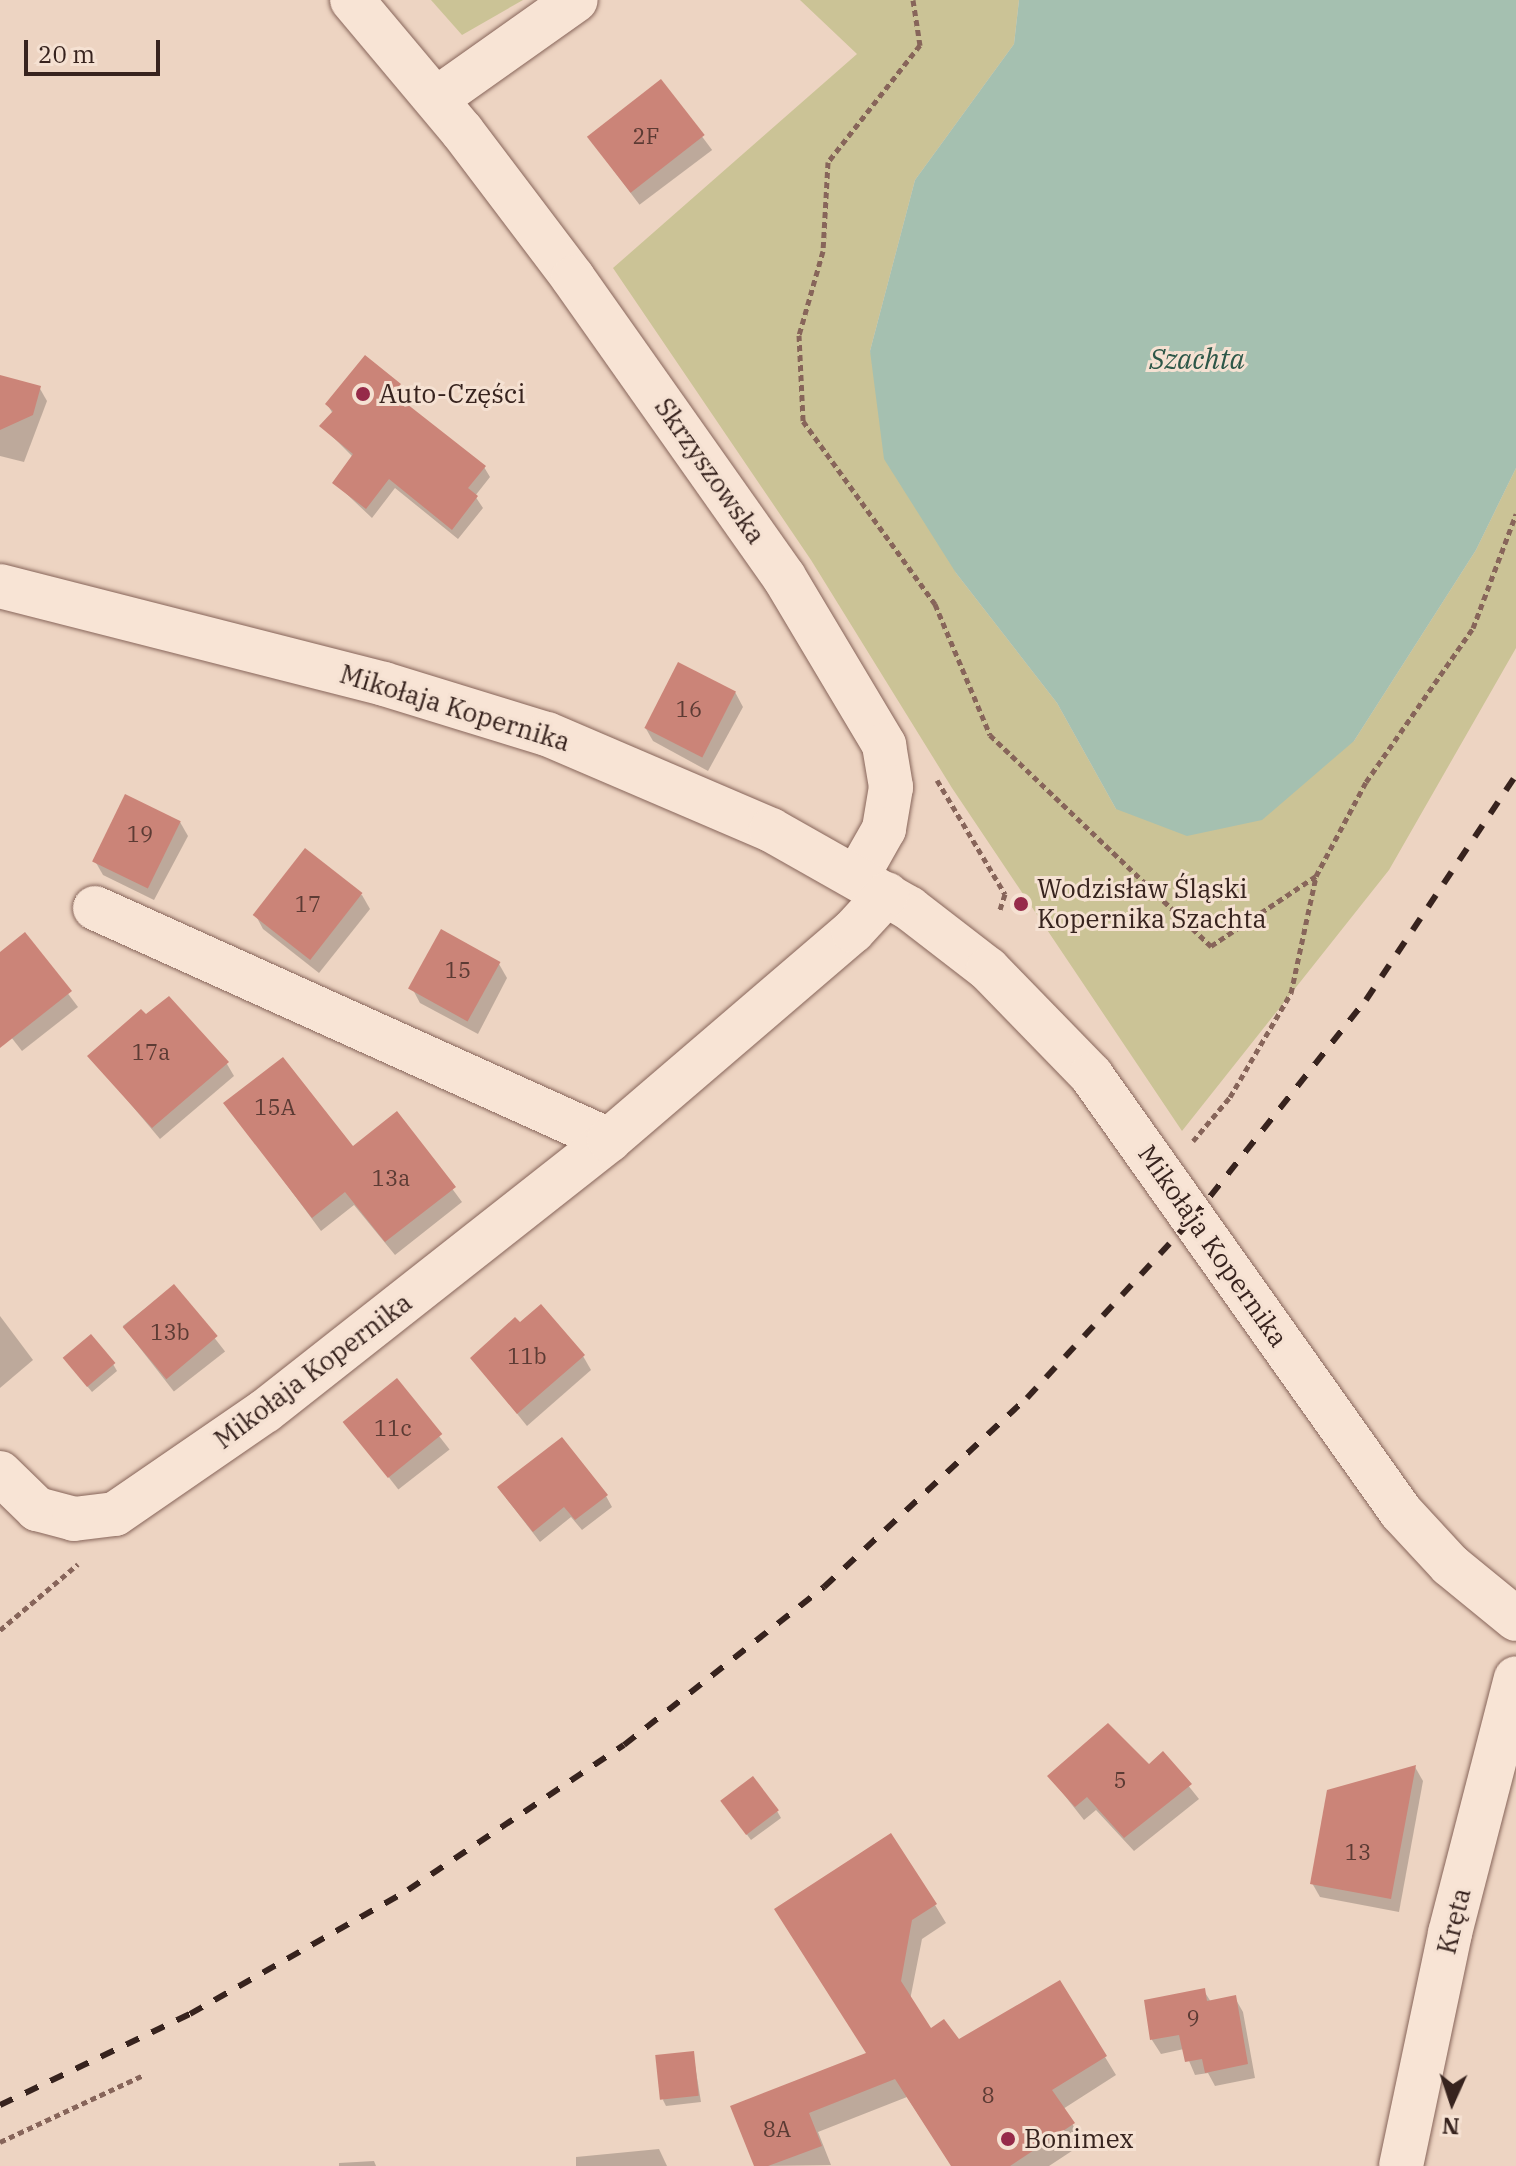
<!DOCTYPE html>
<meta charset="utf-8">
<style>
body{margin:0}
#map{position:relative;width:1516px;height:2166px;overflow:hidden;background:#edd4c2;font-family:"IBM Plex Serif",serif}
div>[style]{position:absolute}
.green>*{inset:0;background:#cbc396}
.water>*{inset:0;background:#a5c0b0}
.shadow>*{inset:0;background:#0003;transform-origin:0 0}
.building>*{inset:0;background:#cb8478;transform-origin:0 0}
.path>*{height:5px;margin-top:-2.5px;transform-origin:0;background:repeating-linear-gradient(90deg,#87655a 0 6px,transparent 0 10px)}
.roads{filter:drop-shadow(0 0 2px #87655a) drop-shadow(0 0 2px #87655a)}
.minor>*{height:44px;margin:-22px;padding:0 22px;transform-origin:22px;border-radius:22px;background:#f8e4d5}
.rail>*{height:6px;margin-top:-3px;transform-origin:0;background:repeating-linear-gradient(90deg,#37231e 0 14px,transparent 0 28px)}
.dots>*{width:22px;height:22px;translate:-50% -50%;box-sizing:border-box;border:4px solid #f5e1d2;border-radius:50%}
span{translate:-50% -50%;white-space:nowrap;text-align:center;line-height:1.15;-webkit-text-stroke:6px #f5e1d2;paint-order:stroke}
.number-label{font-size:22px;color:#5c3b34}
.number-label span{-webkit-text-stroke-width:0}
.poi-label{font-size:26px;color:#37231e}
.left{translate:0 -50%;text-align:left}
.street-label{font-size:26px;color:#37231e}
.water-label{font-size:28px;color:#2d5748;font-style:italic}
.north{position:absolute;left:1412px;top:2062px;width:80px;height:80px;-webkit-text-stroke:6px #f5e1d2;paint-order:stroke;rotate:183deg;font-size:22px;font-weight:700;line-height:32px;text-align:center;color:#37231e}
.north::after{content:'';display:block;margin:auto;width:28px;height:36px;background:#37231e;clip-path:polygon(50% 0,100% 100%,50% 72%,0 100%)}
.scale{position:absolute;left:24px;top:40px;width:136px;height:36px;box-sizing:border-box;border:4px solid #37231e;border-top:0;padding-left:10px;font-size:24px;line-height:28px;white-space:nowrap;color:#37231e;-webkit-text-stroke:6px #f5e1d2;paint-order:stroke}
</style>
<div id="map">
<div class="green">
<i style="clip-path:polygon(431px 0,523px 0,462px 35px)"></i>
<i style="clip-path:polygon(800px 0,1019px 0,1014px 44px,915px 180px,870px 351px,956px 573px,1057px 703px,1116px 809px,1354px 741px,1476px 550px,1516px 468px,1516px 648px,1389px 870px,1182px 1131px,952px 788px,811px 560px,613px 268px,857px 54px)"></i>
</div>
<div class="water">
<i style="clip-path:polygon(1019px 0,1516px 0,1516px 468px,1476px 550px,1354px 741px,1262px 820px,1187px 836px,1116px 809px,1057px 703px,956px 573px,884px 459px,870px 351px,915px 180px,1014px 44px)"></i>
</div>
<div class="shadow">
<i style="left:661px;top:82px;width:85px;height:91px;rotate:53deg"></i>
<i style="clip-path:polygon(0 377px,39px 387px,47px 401px,24px 462px,0 456px)"></i>
<i style="clip-path:polygon(399px 386px,405px 396px,401px 401px,484px 467px,490px 477px,475px 496px,483px 508px,458px 539px,395px 488px,372px 518px,335px 483px,353px 457px,322px 426px,333px 414px,327px 404px)"></i>
<i style="clip-path:polygon(735px 692px,743px 707px,708px 771px,653px 741px,645px 727px)"></i>
<i style="clip-path:polygon(180px 822px,188px 836px,154px 900px,103px 875px,95px 861px)"></i>
<i style="clip-path:polygon(362px 895px,370px 909px,319px 973px,263px 929px,255px 914px)"></i>
<i style="clip-path:polygon(24px 935px,78px 1007px,22px 1051px,0 1023px,0 954px)"></i>
<i style="clip-path:polygon(499px 964px,507px 978px,478px 1034px,420px 1003px,412px 988px)"></i>
<i style="clip-path:polygon(90px 1056px,227px 1064px,234px 1076px,160px 1139px)"></i>
<i style="clip-path:polygon(226px 1103px,353px 1149px,397px 1114px,462px 1202px,395px 1255px,354px 1205px,321px 1231px)"></i>
<i style="left:174px;top:1286px;width:83px;height:65px;rotate:52deg"></i>
<i style="clip-path:polygon(0 1316px,33px 1360px,0 1388px)"></i>
<i style="clip-path:polygon(583px 1356px,591px 1370px,527px 1426px,472px 1358px)"></i>
<i style="clip-path:polygon(69px 1364px,113px 1364px,117px 1371px,92px 1392px)"></i>
<i style="left:396px;top:1381px;width:87px;height:65px;rotate:52deg"></i>
<i style="clip-path:polygon(606px 1496px,612px 1507px,582px 1530px,571px 1517px,540px 1542px,506px 1498px)"></i>
<i style="clip-path:polygon(1163px 1754px,1199px 1799px,1134px 1851px,1096px 1810px,1084px 1820px,1050px 1777px,1149px 1767px)"></i>
<i style="clip-path:polygon(1415px 1767px,1423px 1781px,1399px 1912px,1320px 1897px,1312px 1883px)"></i>
<i style="clip-path:polygon(727px 1808px,777px 1811px,781px 1818px,751px 1840px)"></i>
<i style="clip-path:polygon(935px 1905px,946px 1923px,922px 1939px,910px 2000px,931px 2030px,958px 2042px,1105px 2057px,1116px 2075px,1063px 2109px,1084px 2143px,1049px 2166px,952px 2166px,907px 2097px,818px 2132px,831px 2165px,756px 2166px,733px 2107px,868px 2054px,787px 1928px)"></i>
<i style="clip-path:polygon(1204px 1991px,1211px 2002px,1235px 1998px,1243px 2012px,1255px 2078px,1215px 2086px,1208px 2073px,1195px 2075px,1184px 2049px,1161px 2054px,1152px 2040px,1146px 2001px)"></i>
<i style="clip-path:polygon(693px 2053px,701px 2102px,666px 2106px,663px 2100px)"></i>
<i style="clip-path:polygon(659px 2149px,667px 2166px,576px 2166px,576px 2157px)"></i>
<i style="clip-path:polygon(374px 2161px,376px 2166px,339px 2166px,339px 2163px)"></i>
</div>
<div class="building">
<i style="left:661px;top:79px;width:71px;height:94px;rotate:52deg"></i>
<i style="clip-path:polygon(365px 355px,401px 384px,393px 393px,486px 466px,468px 488px,478px 496px,452px 530px,389px 479px,366px 509px,332px 483px,353px 454px,319px 426px,333px 411px,325px 404px)"></i>
<i style="clip-path:polygon(0 375px,41px 386px,33px 415px,0 430px)"></i>
<i style="left:678px;top:662px;width:65px;height:74px;rotate:27deg"></i>
<i style="left:125px;top:794px;width:62px;height:75px;rotate:26deg"></i>
<i style="left:305px;top:848px;width:73px;height:85px;rotate:38deg"></i>
<i style="left:441px;top:929px;width:68px;height:68px;rotate:29deg"></i>
<i style="clip-path:polygon(25px 932px,72px 991px,0 1048px,0 952px)"></i>
<i style="clip-path:polygon(169px 996px,229px 1062px,152px 1128px,87px 1056px,141px 1009px,146px 1014px)"></i>
<i style="clip-path:polygon(283px 1057px,353px 1146px,397px 1111px,456px 1187px,385px 1242px,345px 1192px,312px 1218px,223px 1103px)"></i>
<i style="left:174px;top:1284px;width:68px;height:67px;rotate:50deg"></i>
<i style="clip-path:polygon(541px 1304px,585px 1355px,517px 1414px,470px 1358px,515px 1317px,520px 1322px)"></i>
<i style="left:91px;top:1334px;width:38px;height:37px;rotate:50deg"></i>
<i style="left:397px;top:1378px;width:72px;height:70px;rotate:51deg"></i>
<i style="clip-path:polygon(562px 1437px,608px 1495px,575px 1520px,564px 1507px,533px 1532px,497px 1487px)"></i>
<i style="clip-path:polygon(1108px 1723px,1149px 1764px,1163px 1751px,1192px 1784px,1124px 1838px,1087px 1797px,1075px 1807px,1047px 1776px)"></i>
<i style="clip-path:polygon(1416px 1765px,1391px 1899px,1310px 1884px,1327px 1790px)"></i>
<i style="left:753px;top:1776px;width:43px;height:41px;rotate:53deg"></i>
<i style="clip-path:polygon(891px 1833px,937px 1904px,912px 1920px,901px 1981px,931px 2028px,944px 2019px,959px 2039px,1060px 1980px,1107px 2056px,1052px 2090px,1075px 2123px,1010px 2166px,951px 2166px,895px 2079px,809px 2113px,822px 2146px,768px 2166px,754px 2166px,730px 2106px,866px 2053px,774px 1909px)"></i>
<i style="clip-path:polygon(1205px 1988px,1207px 2001px,1236px 1995px,1248px 2064px,1205px 2073px,1202px 2059px,1185px 2062px,1179px 2035px,1150px 2040px,1144px 2000px)"></i>
<i style="left:694px;top:2051px;width:45px;height:39px;rotate:84deg"></i>
</div>
<div class="path">
<i style="left:913px;top:0;width:46px;rotate:81.2deg"></i>
<i style="left:920px;top:45px;width:149px;rotate:128.2deg"></i>
<i style="left:828px;top:162px;width:89px;rotate:93.2deg"></i>
<i style="left:823px;top:251px;width:87px;rotate:105.9deg"></i>
<i style="left:799px;top:335px;width:86px;rotate:87.3deg"></i>
<i style="left:803px;top:421px;width:226px;rotate:54.2deg"></i>
<i style="left:935px;top:604px;width:142px;rotate:67.2deg"></i>
<i style="left:990px;top:735px;width:306px;rotate:43.7deg"></i>
<i style="left:1211px;top:946px;width:126px;rotate:-33.7deg"></i>
<i style="left:937px;top:780px;width:133px;rotate:59.2deg"></i>
<i style="left:1005px;top:894px;width:19px;rotate:108deg"></i>
<i style="left:1193px;top:1141px;width:57px;rotate:-49.9deg"></i>
<i style="left:1230px;top:1097px;width:121px;rotate:-59.6deg"></i>
<i style="left:1291px;top:993px;width:120px;rotate:-77.9deg"></i>
<i style="left:1316px;top:876px;width:106px;rotate:-62deg"></i>
<i style="left:1366px;top:782px;width:188px;rotate:-55.2deg"></i>
<i style="left:1473px;top:628px;width:122px;rotate:-69.3deg"></i>
<i style="left:0;top:1630px;width:102px;rotate:-40.2deg"></i>
<i style="left:0;top:2142px;width:159px;rotate:-25deg"></i>
</div>
<div class="roads">
<div class="minor">
<i style="left:352px;top:0;width:171px;rotate:50deg"></i>
<i style="left:462px;top:131px;width:184px;rotate:52.9deg"></i>
<i style="left:573px;top:278px;width:366px;rotate:54.8deg"></i>
<i style="left:784px;top:577px;width:196px;rotate:59.2deg"></i>
<i style="left:884px;top:745px;width:43px;rotate:80.5deg"></i>
<i style="left:891px;top:787px;width:43px;rotate:99.5deg"></i>
<i style="left:884px;top:829px;width:53px;rotate:119.5deg"></i>
<i style="left:436px;top:99px;width:171px;rotate:-35.3deg"></i>
<i style="left:0;top:586px;width:396px;rotate:14.3deg"></i>
<i style="left:384px;top:684px;width:170px;rotate:17.1deg"></i>
<i style="left:547px;top:734px;width:244px;rotate:23.2deg"></i>
<i style="left:771px;top:830px;width:159px;rotate:29.5deg"></i>
<i style="left:909px;top:908px;width:100px;rotate:37.7deg"></i>
<i style="left:988px;top:969px;width:148px;rotate:45.8deg"></i>
<i style="left:1091px;top:1075px;width:536px;rotate:54.65deg"></i>
<i style="left:1401px;top:1512px;width:72px;rotate:47.2deg"></i>
<i style="left:1450px;top:1565px;width:85px;rotate:39.3deg"></i>
<i style="left:95px;top:908px;width:564px;rotate:24.29deg"></i>
<i style="left:0;top:1473px;width:52px;rotate:44.2deg"></i>
<i style="left:37px;top:1509px;width:38px;rotate:15deg"></i>
<i style="left:74px;top:1519px;width:41px;rotate:-7deg"></i>
<i style="left:115px;top:1514px;width:182px;rotate:-34.5deg"></i>
<i style="left:265px;top:1411px;width:438px;rotate:-38.2deg"></i>
<i style="left:609px;top:1140px;width:321px;rotate:-40.6deg"></i>
<i style="left:853px;top:931px;width:50px;rotate:-47.4deg"></i>
<i style="left:1401px;top:2166px;width:238px;rotate:-78.1deg"></i>
<i style="left:1450px;top:1933px;width:263px;rotate:-75.5deg"></i>
</div>
</div>
<div class="rail">
<i style="left:0;top:2105px;width:211px;rotate:-25.6deg"></i>
<i style="left:190px;top:2014px;width:251px;rotate:-29.6deg"></i>
<i style="left:408px;top:1890px;width:260px;rotate:-33.9deg"></i>
<i style="left:624px;top:1745px;width:255px;rotate:-38.3deg"></i>
<i style="left:824px;top:1587px;width:277px;rotate:-43deg"></i>
<i style="left:1027px;top:1398px;width:245px;rotate:-47.3deg"></i>
<i style="left:1193px;top:1218px;width:278px;rotate:-51.6deg"></i>
<i style="left:1366px;top:1000px;width:270px;rotate:-56.3deg"></i>
</div>
<div class="dots">
<i style="left:363px;top:394px;background:#962a49"></i>
<i style="left:1021px;top:904px;background:#962a49"></i>
<i style="left:1008px;top:2139px;background:#962a49"></i>
</div>
<div class="number-label">
<span style="left:646px;top:136px">2F</span>
<span style="left:689px;top:709px">16</span>
<span style="left:140px;top:834px">19</span>
<span style="left:308px;top:904px">17</span>
<span style="left:458px;top:970px">15</span>
<span style="left:151px;top:1052px">17a</span>
<span style="left:275px;top:1107px">15A</span>
<span style="left:391px;top:1178px">13a</span>
<span style="left:170px;top:1332px">13b</span>
<span style="left:527px;top:1356px">11b</span>
<span style="left:393px;top:1428px">11c</span>
<span style="left:1120px;top:1780px">5</span>
<span style="left:1358px;top:1852px">13</span>
<span style="left:1193px;top:2018px">9</span>
<span style="left:988px;top:2095px">8</span>
<span style="left:777px;top:2129px">8A</span>
</div>
<div class="poi-label">
<span class="left" style="left:379px;top:394px">Auto-Części</span>
<span class="left" style="left:1037px;top:904px">Wodzisław Śląski<br>Kopernika Szachta</span>
<span class="left" style="left:1024px;top:2139px">Bonimex</span>
</div>
<div class="street-label">
<span style="left:710px;top:471px;rotate:55deg">Skrzyszowska</span>
<span style="left:455px;top:708px;rotate:17deg">Mikołaja Kopernika</span>
<span style="left:1213px;top:1246px;rotate:55deg">Mikołaja Kopernika</span>
<span style="left:313px;top:1371px;rotate:-37deg">Mikołaja Kopernika</span>
<span style="left:1454px;top:1921px;rotate:-76deg">Kręta</span>
</div>
<div class="water-label">
<span style="left:1197px;top:359px">Szachta</span>
</div>
<div class="north">N</div>
<div class="scale">20 m</div>
</div>
